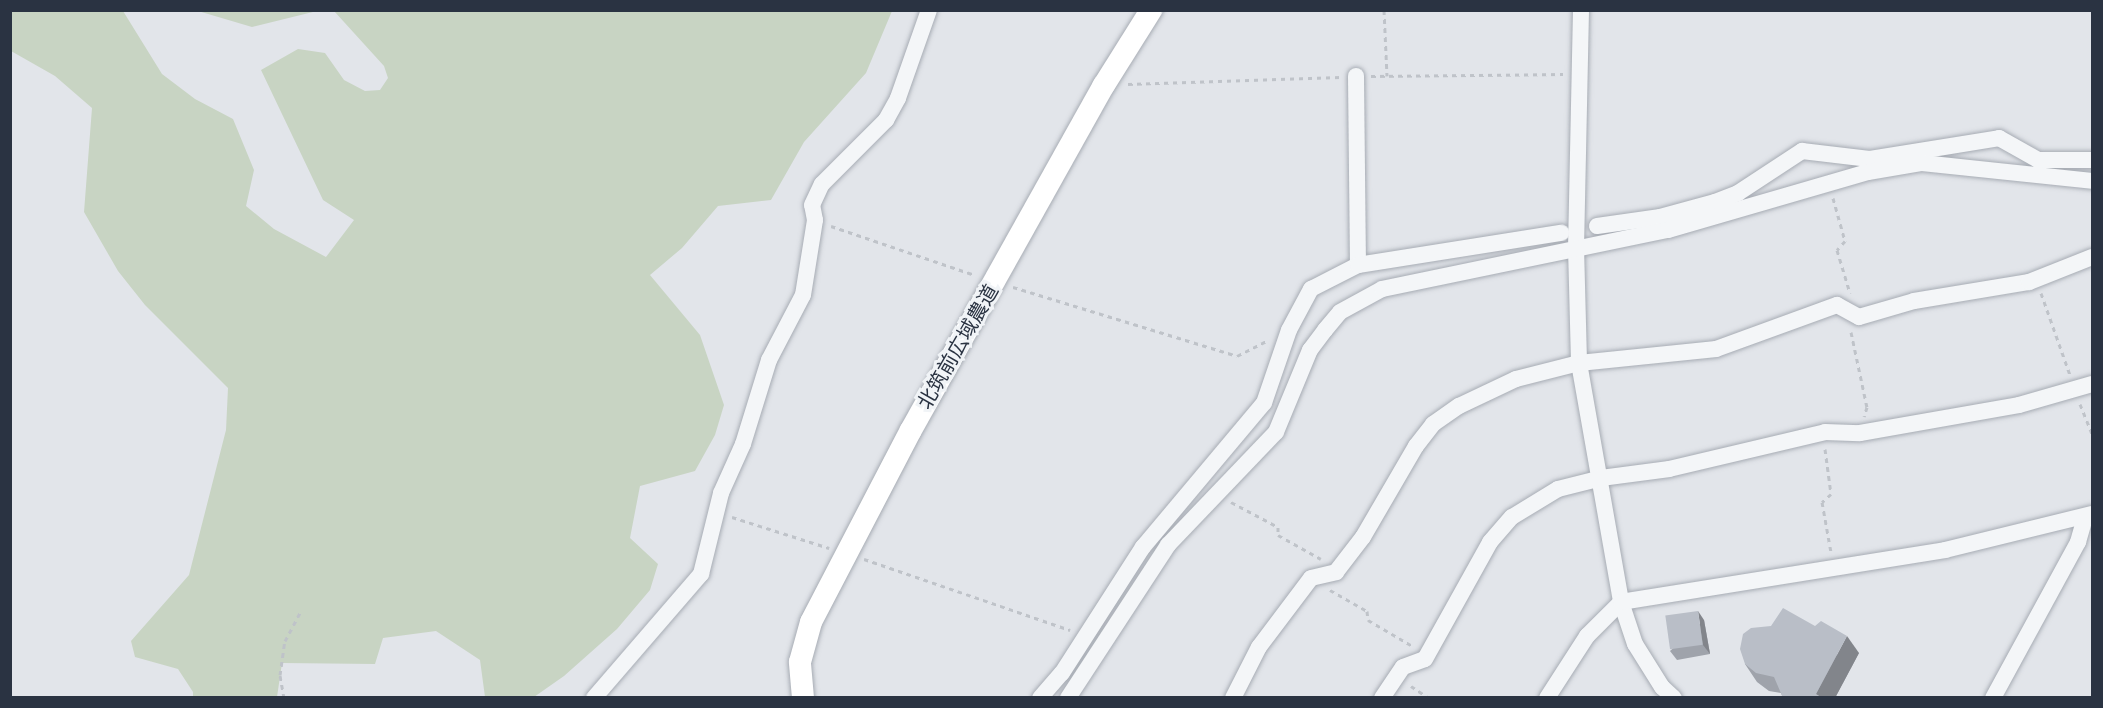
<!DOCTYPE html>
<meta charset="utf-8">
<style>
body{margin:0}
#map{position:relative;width:2103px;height:708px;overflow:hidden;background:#e2e5ea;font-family:Montserrat,"Noto Sans JP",sans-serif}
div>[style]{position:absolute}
.green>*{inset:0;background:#c8d4c3}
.path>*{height:3px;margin-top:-1.5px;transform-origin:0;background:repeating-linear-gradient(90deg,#bfc3c9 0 4.5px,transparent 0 9px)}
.roads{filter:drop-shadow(0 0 2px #a7acb4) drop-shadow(0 0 2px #a7acb4)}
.street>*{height:16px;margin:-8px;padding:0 8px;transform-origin:8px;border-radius:8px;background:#f4f6f8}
.secondary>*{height:22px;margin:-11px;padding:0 11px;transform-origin:11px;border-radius:11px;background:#fff}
.wall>*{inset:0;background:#9fa3ab}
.shaded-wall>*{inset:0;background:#82858b}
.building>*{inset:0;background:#b9bec7;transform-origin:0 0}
span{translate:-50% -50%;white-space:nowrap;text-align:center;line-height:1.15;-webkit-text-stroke:6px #f1f4f7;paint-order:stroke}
.street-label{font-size:20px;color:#2a3342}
.frame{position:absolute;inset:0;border:12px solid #2a3342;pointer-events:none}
</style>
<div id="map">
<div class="green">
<i style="clip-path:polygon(11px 10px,123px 11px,162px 74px,195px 99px,233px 119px,254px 170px,246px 206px,274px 229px,326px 257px,354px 220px,323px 200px,261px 70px,298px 49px,325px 53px,344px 80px,365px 91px,380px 90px,388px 78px,384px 66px,334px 11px,892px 11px,866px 73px,804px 142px,771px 200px,718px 206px,682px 248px,650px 275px,700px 335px,724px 405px,715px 435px,695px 471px,640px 486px,630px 538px,658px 564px,650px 590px,617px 629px,564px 676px,534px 697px,485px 697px,480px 660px,436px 631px,383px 638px,375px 664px,282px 663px,277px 697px,193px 698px,193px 692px,178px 669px,135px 657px,131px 641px,189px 575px,226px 430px,228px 388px,145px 305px,118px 271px,84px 212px,92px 108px,55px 76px,11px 51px)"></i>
<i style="clip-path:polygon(198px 11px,198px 10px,317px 11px,252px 27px)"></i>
</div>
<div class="path">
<i style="left:1384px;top:10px;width:66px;rotate:87.4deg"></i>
<i style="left:1371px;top:76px;width:192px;rotate:-0.6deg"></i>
<i style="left:1128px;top:84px;width:213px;rotate:-1.9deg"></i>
<i style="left:1833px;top:198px;width:45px;rotate:74.4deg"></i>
<i style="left:1845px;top:241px;width:12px;rotate:132deg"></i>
<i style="left:1837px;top:250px;width:45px;rotate:73.2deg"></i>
<i style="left:831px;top:226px;width:152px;rotate:18.8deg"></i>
<i style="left:1013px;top:287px;width:234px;rotate:17.1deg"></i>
<i style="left:1237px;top:356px;width:35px;rotate:-27deg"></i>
<i style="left:2041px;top:293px;width:87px;rotate:70.5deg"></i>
<i style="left:1851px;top:332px;width:77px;rotate:78deg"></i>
<i style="left:1867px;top:407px;width:10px;rotate:107deg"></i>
<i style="left:2080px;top:404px;width:32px;rotate:68deg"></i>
<i style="left:1825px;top:449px;width:45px;rotate:82.4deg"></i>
<i style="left:1831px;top:494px;width:12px;rotate:138deg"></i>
<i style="left:1822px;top:502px;width:51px;rotate:79.8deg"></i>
<i style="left:1231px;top:502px;width:53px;rotate:28deg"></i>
<i style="left:1278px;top:527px;width:8px;rotate:90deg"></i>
<i style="left:1278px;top:535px;width:49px;rotate:29.2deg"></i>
<i style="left:732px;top:517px;width:102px;rotate:17.7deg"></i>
<i style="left:864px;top:559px;width:218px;rotate:19deg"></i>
<i style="left:1330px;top:590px;width:43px;rotate:29.6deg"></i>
<i style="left:1367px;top:611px;width:9px;rotate:84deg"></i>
<i style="left:1368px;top:620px;width:53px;rotate:30.4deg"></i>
<i style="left:1411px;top:686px;width:22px;rotate:34deg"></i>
<i style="left:284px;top:698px;width:23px;rotate:-100deg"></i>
<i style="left:280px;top:675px;width:34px;rotate:-82deg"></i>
<i style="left:285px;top:641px;width:32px;rotate:-62deg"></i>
</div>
<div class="roads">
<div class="street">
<i style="left:1581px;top:10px;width:237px;rotate:91.2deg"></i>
<i style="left:1576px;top:247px;width:116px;rotate:88.5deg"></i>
<i style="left:1579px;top:363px;width:243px;rotate:80deg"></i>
<i style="left:1621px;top:602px;width:44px;rotate:71.6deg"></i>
<i style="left:1635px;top:644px;width:51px;rotate:57.9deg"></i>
<i style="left:1662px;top:687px;width:16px;rotate:43deg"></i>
<i style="left:1356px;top:76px;width:189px;rotate:89.4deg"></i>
<i style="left:1597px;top:226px;width:64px;rotate:-8.1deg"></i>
<i style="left:1660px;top:217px;width:57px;rotate:-15.3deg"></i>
<i style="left:1715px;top:202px;width:25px;rotate:-21deg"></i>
<i style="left:1738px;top:193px;width:77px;rotate:-33.3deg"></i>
<i style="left:1802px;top:151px;width:68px;rotate:6.7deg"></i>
<i style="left:1870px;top:159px;width:131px;rotate:-9.2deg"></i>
<i style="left:1999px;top:138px;width:45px;rotate:29.4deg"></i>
<i style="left:2038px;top:160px;width:54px"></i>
<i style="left:594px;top:698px;width:164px;rotate:-49.2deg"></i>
<i style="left:701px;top:574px;width:83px;rotate:-76.1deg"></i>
<i style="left:721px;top:493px;width:54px;rotate:-65.8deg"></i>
<i style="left:743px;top:444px;width:88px;rotate:-72.8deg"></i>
<i style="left:769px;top:360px;width:73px;rotate:-62.4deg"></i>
<i style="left:803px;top:295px;width:76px;rotate:-80.9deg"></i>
<i style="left:815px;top:220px;width:15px;rotate:-101deg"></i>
<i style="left:812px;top:205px;width:23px;rotate:-65deg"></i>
<i style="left:822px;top:184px;width:91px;rotate:-45deg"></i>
<i style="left:886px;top:120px;width:25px;rotate:-61deg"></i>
<i style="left:898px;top:98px;width:93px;rotate:-70.6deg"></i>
<i style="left:1040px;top:698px;width:33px;rotate:-49deg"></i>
<i style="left:1062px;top:673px;width:150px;rotate:-57.3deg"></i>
<i style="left:1143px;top:547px;width:188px;rotate:-50deg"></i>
<i style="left:1264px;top:403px;width:77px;rotate:-71.1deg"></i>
<i style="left:1289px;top:330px;width:47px;rotate:-61.8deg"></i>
<i style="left:1311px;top:289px;width:53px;rotate:-27.1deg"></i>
<i style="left:1358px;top:265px;width:206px;rotate:-9deg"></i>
<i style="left:1068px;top:698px;width:183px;rotate:-56.8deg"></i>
<i style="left:1168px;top:545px;width:156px;rotate:-46.3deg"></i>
<i style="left:1276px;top:432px;width:89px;rotate:-67.5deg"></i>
<i style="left:1310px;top:350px;width:25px;rotate:-53deg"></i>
<i style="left:1325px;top:330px;width:23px;rotate:-50deg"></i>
<i style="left:1340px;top:312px;width:48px;rotate:-28.7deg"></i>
<i style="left:1382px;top:289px;width:292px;rotate:-11.7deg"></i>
<i style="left:1668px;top:230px;width:208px;rotate:-16.2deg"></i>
<i style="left:1868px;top:172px;width:55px;rotate:-9.5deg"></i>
<i style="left:1922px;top:163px;width:171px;rotate:6deg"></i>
<i style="left:1233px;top:698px;width:57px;rotate:-63deg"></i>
<i style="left:1259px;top:647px;width:86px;rotate:-53deg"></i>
<i style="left:1311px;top:578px;width:26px;rotate:-13deg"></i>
<i style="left:1336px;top:572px;width:44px;rotate:-52.4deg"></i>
<i style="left:1363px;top:537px;width:105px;rotate:-59.8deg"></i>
<i style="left:1416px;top:446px;width:28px;rotate:-52deg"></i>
<i style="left:1433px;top:424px;width:32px;rotate:-35deg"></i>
<i style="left:1459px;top:406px;width:63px;rotate:-25.3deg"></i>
<i style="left:1516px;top:379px;width:65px;rotate:-14.3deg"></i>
<i style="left:1579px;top:363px;width:138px;rotate:-5.8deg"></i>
<i style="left:1716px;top:349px;width:129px;rotate:-20deg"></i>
<i style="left:1837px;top:305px;width:25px;rotate:29deg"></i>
<i style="left:1859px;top:317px;width:57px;rotate:-16.2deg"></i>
<i style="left:1914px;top:301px;width:117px;rotate:-9.4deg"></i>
<i style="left:2029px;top:282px;width:68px;rotate:-21.6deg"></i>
<i style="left:1382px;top:698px;width:37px;rotate:-56deg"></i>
<i style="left:1403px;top:667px;width:23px;rotate:-20deg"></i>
<i style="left:1425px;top:659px;width:134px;rotate:-60.9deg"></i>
<i style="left:1490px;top:542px;width:33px;rotate:-49deg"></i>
<i style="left:1512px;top:517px;width:54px;rotate:-31.3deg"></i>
<i style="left:1558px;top:489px;width:44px;rotate:-14.3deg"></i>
<i style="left:1601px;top:478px;width:69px;rotate:-7.5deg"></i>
<i style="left:1669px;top:469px;width:160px;rotate:-13.3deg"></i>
<i style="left:1825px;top:432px;width:35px;rotate:2deg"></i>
<i style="left:1860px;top:433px;width:161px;rotate:-10deg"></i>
<i style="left:2019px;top:405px;width:76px;rotate:-16deg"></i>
<i style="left:1547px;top:698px;width:74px;rotate:-57.2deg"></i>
<i style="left:1587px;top:636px;width:48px;rotate:-45deg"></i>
<i style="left:1621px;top:602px;width:328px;rotate:-9.1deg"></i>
<i style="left:1945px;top:550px;width:151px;rotate:-13.8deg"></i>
<i style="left:1993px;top:698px;width:178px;rotate:-61.4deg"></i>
<i style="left:2078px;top:542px;width:25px;rotate:-74deg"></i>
</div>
<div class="secondary">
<i style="left:803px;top:698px;width:36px;rotate:-95deg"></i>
<i style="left:800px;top:662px;width:41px;rotate:-74.6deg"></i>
<i style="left:811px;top:622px;width:216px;rotate:-62.5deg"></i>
<i style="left:911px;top:430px;width:395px;rotate:-60.8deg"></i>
<i style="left:1104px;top:85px;width:89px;rotate:-57.9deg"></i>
</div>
</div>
<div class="wall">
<i style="clip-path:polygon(1704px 620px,1710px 654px,1677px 660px,1670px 651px)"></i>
<i style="clip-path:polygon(1859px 653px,1835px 698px,1783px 698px,1781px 693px,1769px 691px,1757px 682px,1745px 664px)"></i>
</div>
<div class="shaded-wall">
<i style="clip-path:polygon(1698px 611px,1704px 620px,1710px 654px,1703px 645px)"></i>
<i style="clip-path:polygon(1847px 636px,1859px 653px,1835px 698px,1818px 698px,1816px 694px)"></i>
</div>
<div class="building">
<i style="clip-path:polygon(1783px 608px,1815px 626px,1821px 621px,1847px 636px,1816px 694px,1821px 697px,1821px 698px,1783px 698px,1774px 677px,1756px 673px,1745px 664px,1740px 649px,1743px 634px,1751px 628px,1771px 626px)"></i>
<i style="left:1698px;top:611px;width:34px;height:33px;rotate:82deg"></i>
</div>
<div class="street-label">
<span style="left:958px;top:347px;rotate:-60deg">北筑前広域農道</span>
</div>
<div class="frame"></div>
</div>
